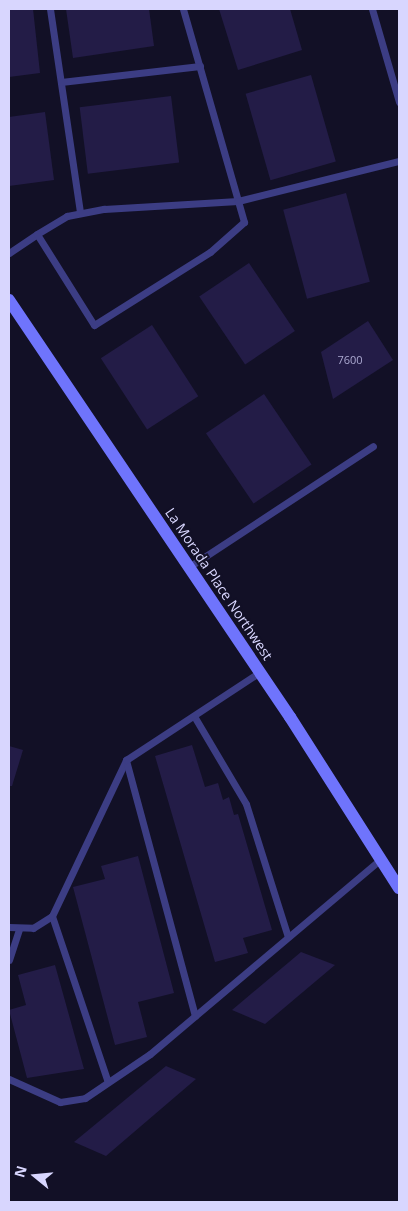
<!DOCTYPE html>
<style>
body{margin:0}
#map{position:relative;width:408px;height:1211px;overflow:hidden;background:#121026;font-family:"Open Sans",sans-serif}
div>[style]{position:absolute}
.building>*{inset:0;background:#231c47;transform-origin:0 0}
.lane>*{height:7px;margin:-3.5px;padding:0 3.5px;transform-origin:3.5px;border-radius:3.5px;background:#3c3d84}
.secondary>*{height:12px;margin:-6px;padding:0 6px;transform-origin:6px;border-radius:6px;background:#6f74fc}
span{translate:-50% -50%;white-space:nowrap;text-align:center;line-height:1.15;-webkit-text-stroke:4px #121026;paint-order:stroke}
.number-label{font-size:11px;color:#aba8d0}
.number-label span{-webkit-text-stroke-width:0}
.street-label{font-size:14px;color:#d8d6fe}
.frame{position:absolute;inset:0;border:10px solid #d8d6fe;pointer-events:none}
.north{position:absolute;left:10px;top:1151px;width:50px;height:50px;-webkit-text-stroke:4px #121026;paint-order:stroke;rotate:287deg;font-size:14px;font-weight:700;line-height:20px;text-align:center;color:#d8d6fe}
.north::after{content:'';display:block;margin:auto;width:18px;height:22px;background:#d8d6fe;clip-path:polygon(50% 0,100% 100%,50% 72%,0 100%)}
</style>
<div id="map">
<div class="building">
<i style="clip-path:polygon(9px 9px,33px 9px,40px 73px,9px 77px)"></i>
<i style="clip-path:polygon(66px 9px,149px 9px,154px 46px,73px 58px)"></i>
<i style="clip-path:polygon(219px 9px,290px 9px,302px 50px,238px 70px)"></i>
<i style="left:311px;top:75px;width:90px;height:68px;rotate:74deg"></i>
<i style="left:171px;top:96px;width:67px;height:92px;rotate:83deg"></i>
<i style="clip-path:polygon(45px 112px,54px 180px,9px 186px,9px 117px)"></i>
<i style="left:346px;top:193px;width:92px;height:65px;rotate:75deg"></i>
<i style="left:249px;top:263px;width:82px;height:60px;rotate:56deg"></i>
<i style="clip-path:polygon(368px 321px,393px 360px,333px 399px,321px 352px)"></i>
<i style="left:152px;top:325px;width:85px;height:61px;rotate:57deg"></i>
<i style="left:264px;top:394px;width:85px;height:70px;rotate:56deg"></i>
<i style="clip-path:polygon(192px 745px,205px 787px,218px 783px,223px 800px,229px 797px,234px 815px,238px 814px,272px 930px,243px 938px,248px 953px,215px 962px,155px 756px)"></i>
<i style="clip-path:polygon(9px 746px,23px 750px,12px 786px,9px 786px)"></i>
<i style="clip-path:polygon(138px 856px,174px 993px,138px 1002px,147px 1037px,115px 1045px,73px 887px,105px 879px,101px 866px)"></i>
<i style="clip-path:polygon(301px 952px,335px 965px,265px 1024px,232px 1010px)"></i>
<i style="clip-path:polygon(55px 965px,84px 1069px,27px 1078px,9px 1010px,26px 1005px,18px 975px)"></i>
<i style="clip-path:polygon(166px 1066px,196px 1079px,106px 1156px,74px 1142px)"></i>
</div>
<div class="lane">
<i style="left:50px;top:9px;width:206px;rotate:81.6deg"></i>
<i style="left:183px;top:9px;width:200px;rotate:74deg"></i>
<i style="left:238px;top:201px;width:166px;rotate:-14deg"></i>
<i style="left:372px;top:9px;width:97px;rotate:73.8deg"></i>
<i style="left:61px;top:82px;width:140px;rotate:-6.6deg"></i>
<i style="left:9px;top:253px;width:34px;rotate:-34deg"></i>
<i style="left:37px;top:234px;width:35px;rotate:-31deg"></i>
<i style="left:67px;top:216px;width:38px;rotate:-11deg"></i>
<i style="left:104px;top:209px;width:134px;rotate:-3.4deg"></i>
<i style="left:238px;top:201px;width:22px;rotate:74deg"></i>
<i style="left:244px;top:222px;width:45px;rotate:138.6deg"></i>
<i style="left:210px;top:252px;width:137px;rotate:147.8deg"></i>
<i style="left:94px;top:325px;width:107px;rotate:-122.1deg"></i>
<i style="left:189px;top:567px;width:220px;rotate:-33.3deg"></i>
<i style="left:194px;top:716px;width:102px;rotate:59.4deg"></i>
<i style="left:246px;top:804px;width:139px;rotate:72.5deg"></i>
<i style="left:52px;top:916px;width:175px;rotate:71.4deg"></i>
<i style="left:9px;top:927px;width:24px;rotate:2deg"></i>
<i style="left:33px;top:928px;width:22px;rotate:-32deg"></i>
<i style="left:52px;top:916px;width:173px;rotate:-64.6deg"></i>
<i style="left:9px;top:960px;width:32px;rotate:-72deg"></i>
<i style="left:195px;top:1016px;width:265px;rotate:-105.1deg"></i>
<i style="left:126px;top:760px;width:160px;rotate:-33.3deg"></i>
<i style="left:9px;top:1079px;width:56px;rotate:24.3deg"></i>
<i style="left:60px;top:1102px;width:25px;rotate:-9deg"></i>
<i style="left:85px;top:1098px;width:78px;rotate:-34.1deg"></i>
<i style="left:150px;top:1054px;width:302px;rotate:-40.2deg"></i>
</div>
<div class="secondary">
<i style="left:9px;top:300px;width:503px;rotate:56.03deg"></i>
<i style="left:290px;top:717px;width:203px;rotate:57.5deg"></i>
</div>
<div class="number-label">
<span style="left:350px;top:360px">7600</span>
</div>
<div class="street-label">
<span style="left:219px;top:584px;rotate:56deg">La Morada Place Northwest</span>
</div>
<div class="frame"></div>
<div class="north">N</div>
</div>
